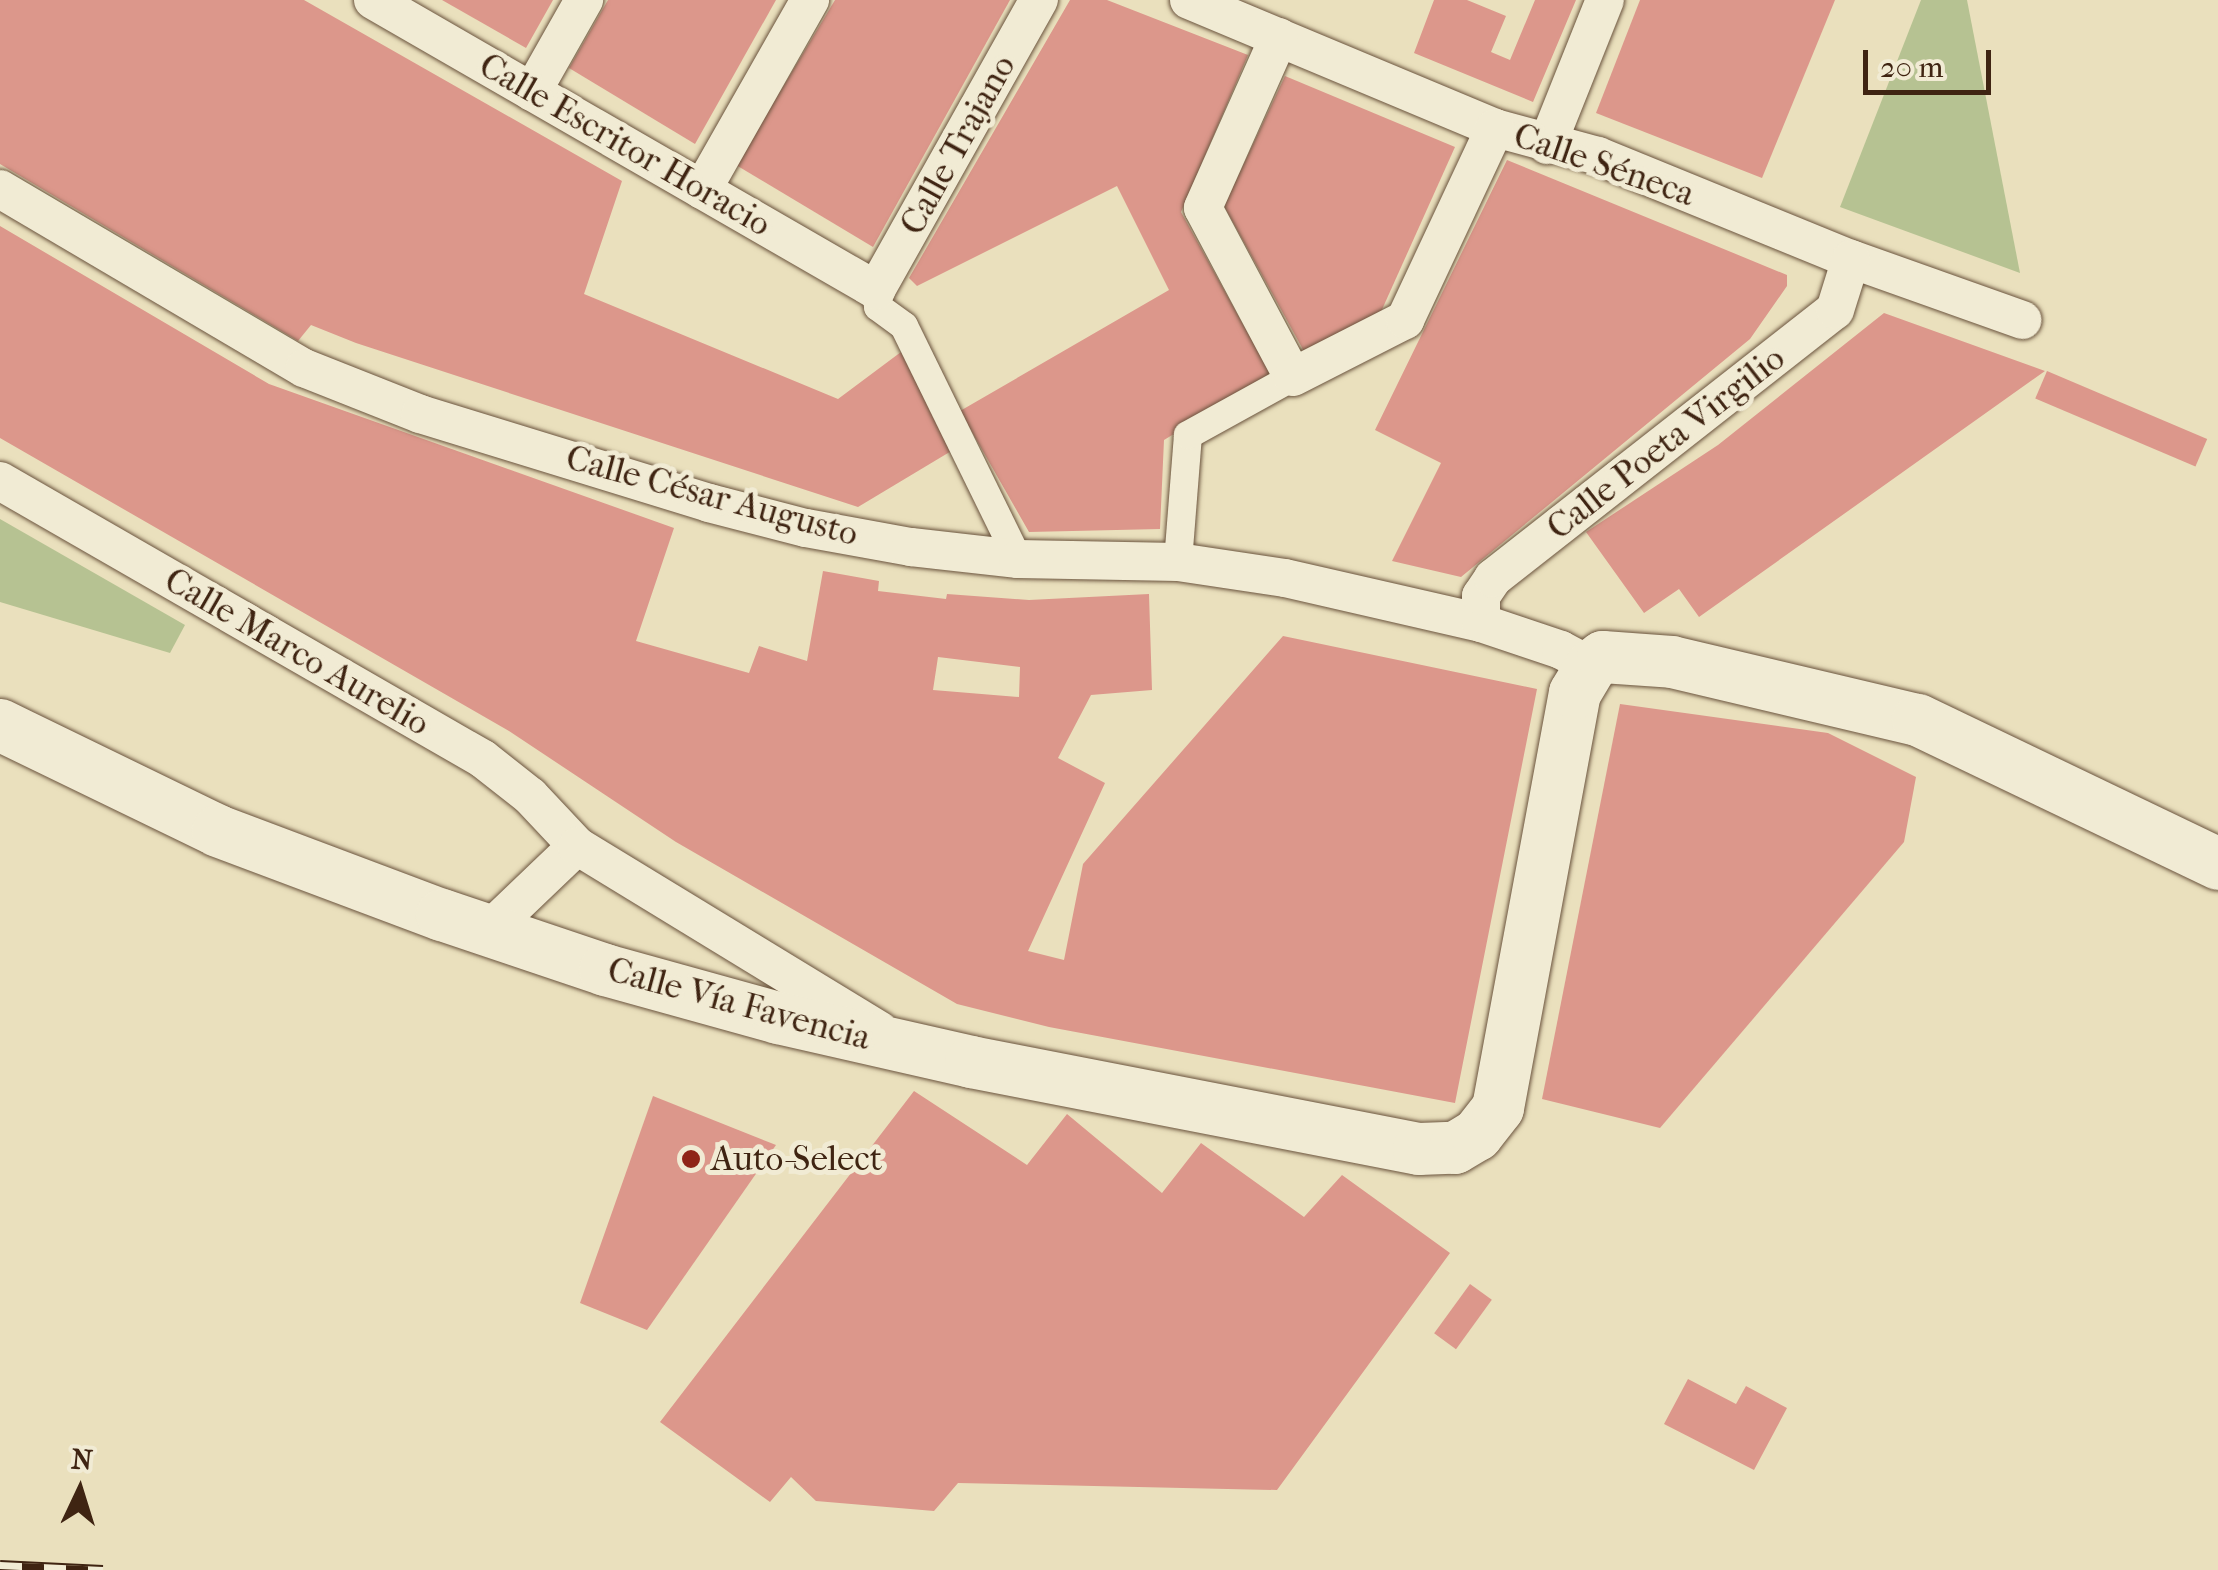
<!DOCTYPE html>
<meta charset="utf-8">
<style>
body{margin:0}
#map{position:relative;width:2218px;height:1570px;overflow:hidden;background:#eae0bd;font-family:"IM FELL French Canon",serif}
div>[style]{position:absolute}
.green>*{inset:0;background:#b6c292}
.building>*{inset:0;background:#dc978b;transform-origin:0 0}
.roads{filter:drop-shadow(0 0 2px #6a533d) drop-shadow(0 0 2px #6a533d)}
.pedestrian>*{height:28px;margin:-14px;padding:0 14px;transform-origin:14px;border-radius:14px;background:#f1ebd4}
.minor>*{height:38px;margin:-19px;padding:0 19px;transform-origin:19px;border-radius:19px;background:#f1ebd4}
.secondary>*{height:52px;margin:-26px;padding:0 26px;transform-origin:26px;border-radius:26px;background:#f1ebd4}
.rail>*{height:11px;margin-top:-5.5px;transform-origin:0;background:repeating-linear-gradient(90deg,#f1ebd4 0 22px,#3f2412 0 44px);box-sizing:border-box;border-block:2px solid #3f2412}
.dots>*{width:28px;height:28px;translate:-50% -50%;box-sizing:border-box;border:5px solid #f1ebd4;border-radius:50%}
span{translate:-50% -50%;white-space:nowrap;text-align:center;line-height:1.15;-webkit-text-stroke:10px #f1ebd4;paint-order:stroke}
.street-label{font-size:35px;color:#3f2412}
.poi-label{font-size:35px;color:#3f2412}
.left{translate:0 -50%;text-align:left}
.north{position:absolute;left:30px;top:1440px;width:100px;height:100px;-webkit-text-stroke:8px #f1ebd4;paint-order:stroke;rotate:4deg;font-size:28px;font-weight:700;line-height:40px;text-align:center;color:#3f2412}
.north::after{content:'';display:block;margin:auto;width:35px;height:45px;background:#3f2412;clip-path:polygon(50% 0,100% 100%,50% 72%,0 100%)}
.scale{position:absolute;left:1863px;top:50px;width:128px;height:45px;box-sizing:border-box;border:5px solid #3f2412;border-top:0;padding-left:12px;font-size:30px;line-height:35px;white-space:nowrap;color:#3f2412;-webkit-text-stroke:8px #f1ebd4;paint-order:stroke}
</style>
<div id="map">
<div class="green">
<i style="clip-path:polygon(1921px 0,1967px 0,2020px 273px,1840px 207px)"></i>
<i style="clip-path:polygon(0 519px,185px 625px,170px 653px,0 602px)"></i>
</div>
<div class="building">
<i style="clip-path:polygon(0 0,304px 0,622px 181px,584px 294px,838px 399px,901px 352px,953px 450px,858px 507px,356px 343px,311px 325px,298px 341px,0 164px)"></i>
<i style="clip-path:polygon(442px 0,553px 0,526px 48px)"></i>
<i style="clip-path:polygon(608px 0,776px 0,695px 144px,569px 68px)"></i>
<i style="clip-path:polygon(835px 0,1010px 0,873px 247px,736px 165px)"></i>
<i style="clip-path:polygon(1070px 0,1107px 0,1248px 55px,1181px 212px,1271px 375px,1164px 440px,1160px 529px,1029px 532px,960px 411px,1169px 290px,1117px 186px,917px 286px,909px 278px)"></i>
<i style="clip-path:polygon(1434px 0,1467px 0,1506px 16px,1491px 52px,1510px 60px,1535px 0,1576px 0,1533px 102px,1414px 53px)"></i>
<i style="clip-path:polygon(1640px 0,1835px 0,1762px 178px,1596px 113px)"></i>
<i style="clip-path:polygon(1285px 76px,1455px 147px,1380px 314px,1306px 355px,1224px 206px)"></i>
<i style="clip-path:polygon(1507px 160px,1787px 275px,1787px 286px,1750px 339px,1461px 577px,1392px 561px,1441px 463px,1375px 430px)"></i>
<i style="clip-path:polygon(evenodd,0 226px,269px 384px,674px 528px,636px 641px,749px 673px,759px 646px,807px 661px,823px 571px,879px 581px,878px 591px,946px 599px,947px 594px,1029px 600px,1149px 594px,1152px 690px,1091px 695px,1058px 758px,1105px 783px,1028px 951px,1064px 960px,1083px 864px,1283px 636px,1537px 689px,1455px 1103px,1049px 1027px,957px 1004px,676px 842px,509px 731px,0 438px,0 226px,938px 657px,1020px 667px,1019px 697px,933px 690px,938px 657px)"></i>
<i style="clip-path:polygon(1884px 313px,2045px 371px,1699px 617px,1679px 589px,1644px 613px,1586px 532px,1718px 445px)"></i>
<i style="left:2047px;top:371px;width:174px;height:30px;rotate:23deg"></i>
<i style="clip-path:polygon(1620px 704px,1828px 733px,1916px 777px,1904px 842px,1660px 1128px,1542px 1099px)"></i>
<i style="clip-path:polygon(914px 1091px,1027px 1165px,1067px 1114px,1162px 1193px,1201px 1143px,1304px 1217px,1342px 1175px,1450px 1253px,1277px 1490px,958px 1483px,934px 1511px,816px 1501px,791px 1477px,770px 1502px,660px 1422px)"></i>
<i style="clip-path:polygon(653px 1096px,776px 1145px,647px 1330px,580px 1303px)"></i>
<i style="left:1470px;top:1284px;width:27px;height:61px;rotate:36deg"></i>
<i style="clip-path:polygon(1688px 1379px,1736px 1404px,1746px 1386px,1787px 1408px,1754px 1470px,1664px 1424px)"></i>
</div>
<div class="roads">
<div class="pedestrian">
<i style="left:876px;top:290px;width:17px;rotate:83deg"></i>
<i style="left:878px;top:307px;width:32px;rotate:36deg"></i>
<i style="left:904px;top:326px;width:259px;rotate:63.9deg"></i>
<i style="left:1178px;top:562px;width:127px;rotate:-85.5deg"></i>
<i style="left:1188px;top:435px;width:120px;rotate:-28.9deg"></i>
</div>
<div class="minor">
<i style="left:373px;top:0;width:581px;rotate:29.97deg"></i>
<i style="left:876px;top:290px;width:333px;rotate:-60.7deg"></i>
<i style="left:1189px;top:0;width:332px;rotate:22.7deg"></i>
<i style="left:1495px;top:128px;width:107px;rotate:15.2deg"></i>
<i style="left:1598px;top:156px;width:273px;rotate:22.2deg"></i>
<i style="left:1851px;top:259px;width:182px;rotate:19.6deg"></i>
<i style="left:1279px;top:37px;width:187px;rotate:114deg"></i>
<i style="left:1203px;top:208px;width:191px;rotate:62deg"></i>
<i style="left:1293px;top:377px;width:126px;rotate:-27deg"></i>
<i style="left:1405px;top:320px;width:212px;rotate:-64.9deg"></i>
<i style="left:532px;top:92px;width:106px;rotate:-60.5deg"></i>
<i style="left:1547px;top:145px;width:156px;rotate:-68.2deg"></i>
<i style="left:0;top:189px;width:353px;rotate:30.5deg"></i>
<i style="left:304px;top:368px;width:125px;rotate:21.6deg"></i>
<i style="left:420px;top:414px;width:302px;rotate:17.1deg"></i>
<i style="left:709px;top:503px;width:100px;rotate:14.5deg"></i>
<i style="left:806px;top:528px;width:107px;rotate:10.3deg"></i>
<i style="left:911px;top:547px;width:108px;rotate:6.4deg"></i>
<i style="left:1018px;top:559px;width:160px;rotate:1.1deg"></i>
<i style="left:1178px;top:562px;width:108px;rotate:8.5deg"></i>
<i style="left:1285px;top:578px;width:201px;rotate:12.9deg"></i>
<i style="left:1481px;top:623px;width:84px;rotate:18.6deg"></i>
<i style="left:1561px;top:650px;width:34px;rotate:28deg"></i>
<i style="left:702px;top:190px;width:219px;rotate:-60.4deg"></i>
<i style="left:0;top:481px;width:557px;rotate:29.92deg"></i>
<i style="left:483px;top:759px;width:60px;rotate:38.2deg"></i>
<i style="left:530px;top:796px;width:69px;rotate:46.8deg"></i>
<i style="left:1481px;top:623px;width:27px;rotate:-90deg"></i>
<i style="left:1481px;top:596px;width:22px;rotate:-56deg"></i>
<i style="left:1493px;top:578px;width:434px;rotate:-38.1deg"></i>
<i style="left:1835px;top:310px;width:53px;rotate:-72.6deg"></i>
<i style="left:488px;top:931px;width:123px;rotate:-43.7deg"></i>
<i style="left:577px;top:846px;width:354px;rotate:31.4deg"></i>
</div>
<div class="secondary">
<i style="left:0;top:725px;width:242px;rotate:25.9deg"></i>
<i style="left:218px;top:831px;width:239px;rotate:20.6deg"></i>
<i style="left:442px;top:915px;width:172px;rotate:18.6deg"></i>
<i style="left:605px;top:970px;width:180px;rotate:15.5deg"></i>
<i style="left:778px;top:1018px;width:198px;rotate:12.8deg"></i>
<i style="left:971px;top:1062px;width:456px;rotate:11deg"></i>
<i style="left:1419px;top:1149px;width:36px;rotate:-2deg"></i>
<i style="left:1455px;top:1148px;width:26px;rotate:-31deg"></i>
<i style="left:1477px;top:1135px;width:34px;rotate:-52deg"></i>
<i style="left:1498px;top:1108px;width:422px;rotate:-79.5deg"></i>
<i style="left:1575px;top:693px;width:31px;rotate:-59deg"></i>
<i style="left:1591px;top:666px;width:15px;rotate:-37deg"></i>
<i style="left:1603px;top:657px;width:69px;rotate:4.1deg"></i>
<i style="left:1672px;top:662px;width:253px;rotate:13.3deg"></i>
<i style="left:1918px;top:720px;width:333px;rotate:25.6deg"></i>
</div>
</div>
<div class="rail">
<i style="left:0;top:1565px;width:103px;rotate:2.8deg"></i>
</div>
<div class="dots">
<i style="left:691px;top:1159px;background:#8f2418"></i>
</div>
<div class="street-label">
<span style="left:625px;top:145px;rotate:30deg">Calle Escritor Horacio</span>
<span style="left:958px;top:145px;rotate:-61deg">Calle Trajano</span>
<span style="left:1604px;top:165px;rotate:19deg">Calle Séneca</span>
<span style="left:1666px;top:443px;rotate:-38deg">Calle Poeta Virgilio</span>
<span style="left:712px;top:496px;rotate:15deg">Calle César Augusto</span>
<span style="left:297px;top:652px;rotate:30deg">Calle Marco Aurelio</span>
<span style="left:739px;top:1004px;rotate:15deg">Calle Vía Favencia</span>
</div>
<div class="poi-label">
<span class="left" style="left:711px;top:1159px">Auto-Select</span>
</div>
<div class="north">N</div>
<div class="scale">20 m</div>
</div>
